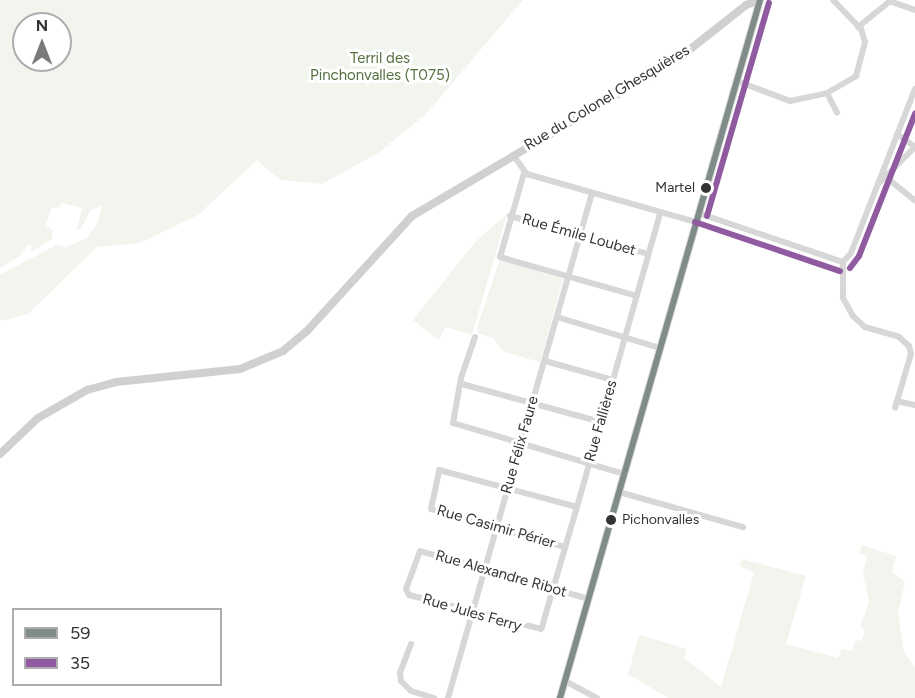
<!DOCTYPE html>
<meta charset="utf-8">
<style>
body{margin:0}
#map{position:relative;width:915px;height:698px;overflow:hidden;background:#fff;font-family:Figtree,sans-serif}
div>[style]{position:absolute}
.green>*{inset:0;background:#f1f5ed}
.minor>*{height:6px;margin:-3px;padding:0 3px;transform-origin:3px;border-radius:3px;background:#d7d7d7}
.tertiary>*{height:8px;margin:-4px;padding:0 4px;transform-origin:4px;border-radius:4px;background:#d7d7d7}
.secondary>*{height:8px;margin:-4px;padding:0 4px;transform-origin:4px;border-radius:4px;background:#d0d0d0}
.bus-1>*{height:6px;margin:-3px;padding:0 3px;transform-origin:3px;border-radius:3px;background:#808c89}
.bus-2>*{height:6px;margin:-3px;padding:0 3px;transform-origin:3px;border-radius:3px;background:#8f5aa0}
.dots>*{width:16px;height:16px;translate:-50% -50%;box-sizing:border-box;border:3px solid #fff;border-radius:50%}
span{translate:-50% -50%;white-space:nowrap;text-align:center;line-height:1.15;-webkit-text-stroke:6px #fff;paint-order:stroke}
.bus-label{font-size:14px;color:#333}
.right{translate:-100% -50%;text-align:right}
.left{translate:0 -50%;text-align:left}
.park-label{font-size:15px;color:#56703f}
.street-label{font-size:15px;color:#333}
.legend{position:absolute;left:12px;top:608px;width:210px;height:78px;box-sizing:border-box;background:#fff;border:2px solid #adadad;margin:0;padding:8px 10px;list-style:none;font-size:18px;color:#333}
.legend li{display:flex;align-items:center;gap:12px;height:30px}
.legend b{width:30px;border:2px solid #adadad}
.north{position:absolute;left:12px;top:12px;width:60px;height:60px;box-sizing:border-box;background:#fff;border:2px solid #adadad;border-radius:50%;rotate:0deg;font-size:16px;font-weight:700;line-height:24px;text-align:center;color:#333}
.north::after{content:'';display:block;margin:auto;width:21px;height:27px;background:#7a7a7a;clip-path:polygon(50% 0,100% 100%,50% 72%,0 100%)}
</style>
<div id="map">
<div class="green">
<i style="clip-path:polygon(evenodd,0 0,523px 0,425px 115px,378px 153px,322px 184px,280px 180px,257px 160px,198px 215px,140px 243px,97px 247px,28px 314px,0 321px,0 275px,56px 245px,66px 247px,87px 238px,98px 222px,102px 206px,91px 210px,80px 230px,77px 229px,82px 208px,61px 203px,60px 207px,51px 209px,46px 225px,53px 231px,52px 239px,31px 252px,32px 245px,28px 245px,20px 256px,0 268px,0 0,24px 24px,60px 24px,60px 60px,24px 60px,24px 24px)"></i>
<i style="clip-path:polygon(507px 214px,472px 335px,445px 327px,439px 340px,413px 320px,475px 242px)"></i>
<i style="clip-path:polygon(500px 259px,563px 279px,540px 362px,504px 352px,493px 338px,479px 334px,477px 328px)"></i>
<i style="clip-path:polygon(862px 545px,896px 556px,892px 572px,905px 582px,898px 614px,904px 652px,915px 668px,915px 698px,668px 698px,628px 674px,639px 635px,687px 649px,684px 658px,721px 687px,754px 572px,739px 566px,742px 559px,806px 576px,786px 644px,838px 658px,842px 649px,852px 651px,856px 640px,862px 641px,865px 629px,860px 627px,869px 602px,863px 573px,867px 556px,859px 553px)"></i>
</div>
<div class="minor">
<i style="left:889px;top:1px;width:28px;rotate:19deg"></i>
<i style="left:858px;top:27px;width:40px;rotate:-39deg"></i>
<i style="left:737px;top:81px;width:57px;rotate:20.7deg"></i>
<i style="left:790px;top:101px;width:38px;rotate:-12deg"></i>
<i style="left:827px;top:93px;width:34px;rotate:-30deg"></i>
<i style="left:856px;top:76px;width:35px;rotate:-75deg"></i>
<i style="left:865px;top:42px;width:14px;rotate:-107deg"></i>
<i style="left:861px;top:29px;width:40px;rotate:-134deg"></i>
<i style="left:827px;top:93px;width:22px;rotate:63deg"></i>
<i style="left:897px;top:134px;width:22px;rotate:36deg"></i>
<i style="left:513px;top:155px;width:24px;rotate:54deg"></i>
<i style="left:527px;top:174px;width:175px;rotate:15.9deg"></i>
<i style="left:524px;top:173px;width:87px;rotate:105.9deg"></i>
<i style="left:500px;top:257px;width:142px;rotate:15.9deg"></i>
<i style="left:887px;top:178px;width:36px;rotate:39deg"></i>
<i style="left:878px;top:184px;width:52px;rotate:-45deg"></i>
<i style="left:698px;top:213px;width:153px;rotate:18.7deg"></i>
<i style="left:510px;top:216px;width:143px;rotate:15.4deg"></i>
<i style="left:843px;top:262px;width:12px;rotate:-48deg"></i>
<i style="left:851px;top:253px;width:176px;rotate:-68.7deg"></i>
<i style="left:843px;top:262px;width:36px;rotate:90deg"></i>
<i style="left:843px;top:298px;width:21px;rotate:61deg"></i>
<i style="left:853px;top:316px;width:16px;rotate:43deg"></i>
<i style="left:865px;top:327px;width:35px;rotate:16deg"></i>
<i style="left:899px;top:337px;width:13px;rotate:42deg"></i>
<i style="left:909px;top:346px;width:8px;rotate:76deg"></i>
<i style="left:911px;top:354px;width:56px;rotate:106.5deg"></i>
<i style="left:557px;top:317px;width:108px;rotate:16.8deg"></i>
<i style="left:475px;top:337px;width:43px;rotate:108.9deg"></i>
<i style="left:461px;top:378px;width:46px;rotate:100.1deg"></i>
<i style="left:453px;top:423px;width:178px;rotate:16.6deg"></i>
<i style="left:545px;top:361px;width:71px;rotate:15.6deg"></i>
<i style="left:462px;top:384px;width:144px;rotate:15.3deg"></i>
<i style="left:897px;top:401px;width:18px;rotate:13deg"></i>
<i style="left:619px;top:492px;width:129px;rotate:15.8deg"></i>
<i style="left:565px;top:547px;width:139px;rotate:-164.2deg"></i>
<i style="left:431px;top:509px;width:40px;rotate:-78deg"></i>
<i style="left:439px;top:470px;width:143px;rotate:15deg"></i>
<i style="left:589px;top:599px;width:37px;rotate:-164deg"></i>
<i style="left:553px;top:589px;width:138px;rotate:-164.1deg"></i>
<i style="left:420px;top:551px;width:40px;rotate:110.2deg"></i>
<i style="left:406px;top:589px;width:7px;rotate:63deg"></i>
<i style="left:409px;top:595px;width:136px;rotate:14.4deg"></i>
<i style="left:541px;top:629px;width:2px;rotate:-63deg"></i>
<i style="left:542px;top:627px;width:40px;rotate:-74deg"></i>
<i style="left:553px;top:589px;width:85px;rotate:-73.7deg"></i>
<i style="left:577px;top:507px;width:305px;rotate:-74.2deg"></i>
<i style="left:411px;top:644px;width:31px;rotate:111deg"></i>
<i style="left:400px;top:673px;width:8px;rotate:83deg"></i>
<i style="left:401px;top:681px;width:14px;rotate:45deg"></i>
<i style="left:411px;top:691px;width:24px;rotate:17deg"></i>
<i style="left:565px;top:681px;width:36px;rotate:28deg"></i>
<i style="left:448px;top:698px;width:525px;rotate:-74.08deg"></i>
</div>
<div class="tertiary">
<i style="left:560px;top:698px;width:726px;rotate:-74.01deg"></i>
</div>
<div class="secondary">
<i style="left:0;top:454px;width:52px;rotate:-43.5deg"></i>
<i style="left:38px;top:418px;width:56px;rotate:-29.7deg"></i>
<i style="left:87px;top:390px;width:30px;rotate:-15deg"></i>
<i style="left:116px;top:382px;width:125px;rotate:-6deg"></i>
<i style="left:240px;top:369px;width:47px;rotate:-22.7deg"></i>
<i style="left:283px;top:351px;width:31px;rotate:-40deg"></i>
<i style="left:307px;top:331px;width:156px;rotate:-47.6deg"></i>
<i style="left:412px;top:216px;width:310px;rotate:-30.6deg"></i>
<i style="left:679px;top:58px;width:85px;rotate:-38.3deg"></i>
<i style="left:746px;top:5px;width:15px;rotate:-20deg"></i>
</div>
<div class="bus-1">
<i style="left:560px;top:698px;width:726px;rotate:-74.01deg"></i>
</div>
<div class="bus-2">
<i style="left:707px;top:216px;width:222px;rotate:-73.8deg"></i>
<i style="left:695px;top:222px;width:153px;rotate:18.7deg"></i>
<i style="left:850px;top:268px;width:15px;rotate:-53deg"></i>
<i style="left:859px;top:256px;width:153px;rotate:-68.5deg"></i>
</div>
<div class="dots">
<i style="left:706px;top:188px;background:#333"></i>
<i style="left:611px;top:520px;background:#333"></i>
</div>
<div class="bus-label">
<span class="right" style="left:695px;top:188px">Martel</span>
<span class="left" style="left:622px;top:520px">Pichonvalles</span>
</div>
<div class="park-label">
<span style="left:380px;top:67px">Terril des<br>Pinchonvalles (T075)</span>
</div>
<div class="street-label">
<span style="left:607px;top:98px;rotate:-31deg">Rue du Colonel Ghesquières</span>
<span style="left:579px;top:235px;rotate:16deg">Rue Émile Loubet</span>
<span style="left:601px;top:421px;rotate:-74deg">Rue Fallières</span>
<span style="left:520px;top:445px;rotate:-74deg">Rue Félix Faure</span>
<span style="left:496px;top:527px;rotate:16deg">Rue Casimir Périer</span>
<span style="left:501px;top:574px;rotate:16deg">Rue Alexandre Ribot</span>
<span style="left:472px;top:613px;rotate:16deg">Rue Jules Ferry</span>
</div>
<ul class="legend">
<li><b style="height:8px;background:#808c89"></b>59</li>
<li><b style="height:8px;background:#8f5aa0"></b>35</li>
</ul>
<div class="north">N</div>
</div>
